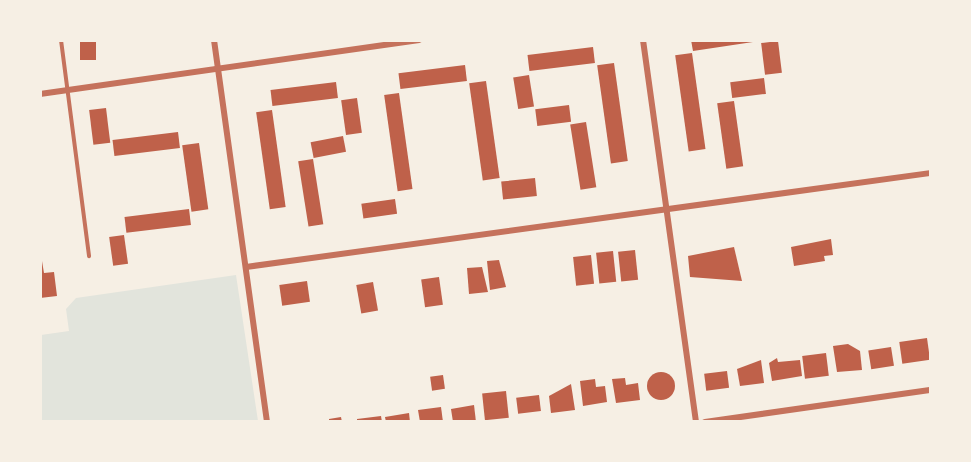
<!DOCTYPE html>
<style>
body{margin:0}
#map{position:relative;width:971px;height:462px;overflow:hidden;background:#f6efe4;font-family:"DejaVu Sans",sans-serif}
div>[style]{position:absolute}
.green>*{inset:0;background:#e2e4dc}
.building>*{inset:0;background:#bf614a;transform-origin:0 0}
.round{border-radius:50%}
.service>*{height:4px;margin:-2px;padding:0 2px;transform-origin:2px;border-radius:2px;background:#c5725c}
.minor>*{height:6px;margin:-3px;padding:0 3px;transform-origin:3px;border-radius:3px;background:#c5725c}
span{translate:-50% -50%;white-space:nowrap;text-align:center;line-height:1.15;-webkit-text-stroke:4.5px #f6efe4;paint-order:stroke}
.frame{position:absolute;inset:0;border:42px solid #f6efe4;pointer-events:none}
</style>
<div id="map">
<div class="green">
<i style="clip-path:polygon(236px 275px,258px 421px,41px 421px,41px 335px,69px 331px,66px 309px,76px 298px)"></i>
</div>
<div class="building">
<i style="left:80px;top:40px;width:16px;height:20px"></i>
<i style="clip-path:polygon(691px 40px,753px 40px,753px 42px,693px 51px)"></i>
<i style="left:778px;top:41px;width:32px;height:17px;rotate:83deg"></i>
<i style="left:593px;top:47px;width:16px;height:66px;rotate:83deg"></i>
<i style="left:692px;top:53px;width:97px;height:17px;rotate:82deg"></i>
<i style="left:614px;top:63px;width:99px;height:17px;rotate:82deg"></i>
<i style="left:465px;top:65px;width:16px;height:67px;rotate:83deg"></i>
<i style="left:529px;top:75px;width:32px;height:16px;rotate:81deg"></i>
<i style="left:764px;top:78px;width:16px;height:34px;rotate:83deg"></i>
<i style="left:486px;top:81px;width:98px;height:17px;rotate:82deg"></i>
<i style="left:336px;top:82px;width:16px;height:66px;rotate:83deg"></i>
<i style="left:399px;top:93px;width:97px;height:15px;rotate:82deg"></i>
<i style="left:357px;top:98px;width:35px;height:16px;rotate:82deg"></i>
<i style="left:734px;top:101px;width:66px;height:17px;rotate:82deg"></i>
<i style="left:569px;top:105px;width:17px;height:34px;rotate:83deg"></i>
<i style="left:106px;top:108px;width:35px;height:17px;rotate:83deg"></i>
<i style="left:272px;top:110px;width:98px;height:16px;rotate:82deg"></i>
<i style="left:586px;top:122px;width:66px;height:16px;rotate:81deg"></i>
<i style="left:178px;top:132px;width:16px;height:66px;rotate:83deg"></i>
<i style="left:343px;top:136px;width:16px;height:33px;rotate:79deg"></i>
<i style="left:199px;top:143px;width:67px;height:17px;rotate:82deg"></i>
<i style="left:313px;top:159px;width:66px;height:15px;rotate:81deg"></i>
<i style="left:535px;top:178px;width:18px;height:34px;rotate:84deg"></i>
<i style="left:395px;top:199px;width:15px;height:34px;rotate:82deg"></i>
<i style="left:189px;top:209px;width:16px;height:65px;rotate:83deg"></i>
<i style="left:124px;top:235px;width:29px;height:15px;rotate:82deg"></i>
<i style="clip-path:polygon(831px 239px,833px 255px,824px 256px,825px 261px,794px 266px,791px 247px)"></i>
<i style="clip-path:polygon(734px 247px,742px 281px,690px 277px,688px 256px)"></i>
<i style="left:635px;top:250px;width:30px;height:17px;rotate:84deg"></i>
<i style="left:613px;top:251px;width:31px;height:17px;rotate:84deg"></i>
<i style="left:591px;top:255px;width:29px;height:18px;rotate:84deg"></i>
<i style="clip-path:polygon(499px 260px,506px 287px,490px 290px,487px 261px)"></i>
<i style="clip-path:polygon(42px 261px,44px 273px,54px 272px,57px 296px,40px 298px)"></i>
<i style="clip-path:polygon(482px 267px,488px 292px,469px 294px,467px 268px)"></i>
<i style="left:439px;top:277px;width:28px;height:18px;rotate:82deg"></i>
<i style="left:307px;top:281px;width:21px;height:28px;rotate:82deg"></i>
<i style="left:373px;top:282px;width:29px;height:17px;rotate:80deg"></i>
<i style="left:927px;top:338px;width:22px;height:28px;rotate:82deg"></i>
<i style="clip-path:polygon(848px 344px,860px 351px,862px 370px,837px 372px,833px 346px)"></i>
<i style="left:891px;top:347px;width:19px;height:23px;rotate:81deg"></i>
<i style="left:826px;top:353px;width:23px;height:24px;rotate:83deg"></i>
<i style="clip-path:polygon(777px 358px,778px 362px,800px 360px,802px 376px,772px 381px,769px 363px)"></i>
<i style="clip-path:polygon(761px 360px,764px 383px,740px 386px,737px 369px)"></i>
<i style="left:727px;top:371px;width:17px;height:23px;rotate:83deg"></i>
<i class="round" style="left:647px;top:372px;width:28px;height:28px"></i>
<i style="left:443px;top:375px;width:14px;height:13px;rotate:82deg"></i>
<i style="clip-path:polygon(625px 378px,626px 385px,638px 383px,640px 400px,616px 403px,612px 379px)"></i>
<i style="clip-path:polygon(595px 379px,596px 387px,605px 386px,607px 402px,583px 406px,580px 381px)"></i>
<i style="clip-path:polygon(571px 384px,575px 410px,551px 413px,549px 396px)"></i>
<i style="left:506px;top:391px;width:27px;height:24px;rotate:84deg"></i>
<i style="left:539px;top:395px;width:16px;height:23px;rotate:83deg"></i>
<i style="clip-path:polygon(474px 405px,476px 422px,453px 422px,451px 409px)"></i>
<i style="clip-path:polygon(441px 407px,443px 422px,420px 422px,418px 410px)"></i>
<i style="clip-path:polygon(409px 413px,410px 422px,386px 422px,385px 417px)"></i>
<i style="clip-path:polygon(381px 416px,382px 422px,357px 422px,357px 419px)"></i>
<i style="clip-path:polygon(341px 417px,342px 422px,329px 422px,329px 419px)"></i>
</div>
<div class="service">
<i style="left:61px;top:40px;width:218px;rotate:82.6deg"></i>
</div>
<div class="minor">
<i style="left:214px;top:40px;width:386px;rotate:82.1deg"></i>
<i style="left:643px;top:40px;width:386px;rotate:82.1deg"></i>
<i style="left:40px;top:94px;width:383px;rotate:-8.1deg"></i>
<i style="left:246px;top:267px;width:690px;rotate:-7.82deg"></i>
<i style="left:705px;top:422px;width:227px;rotate:-8.1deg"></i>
</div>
<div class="frame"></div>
</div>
